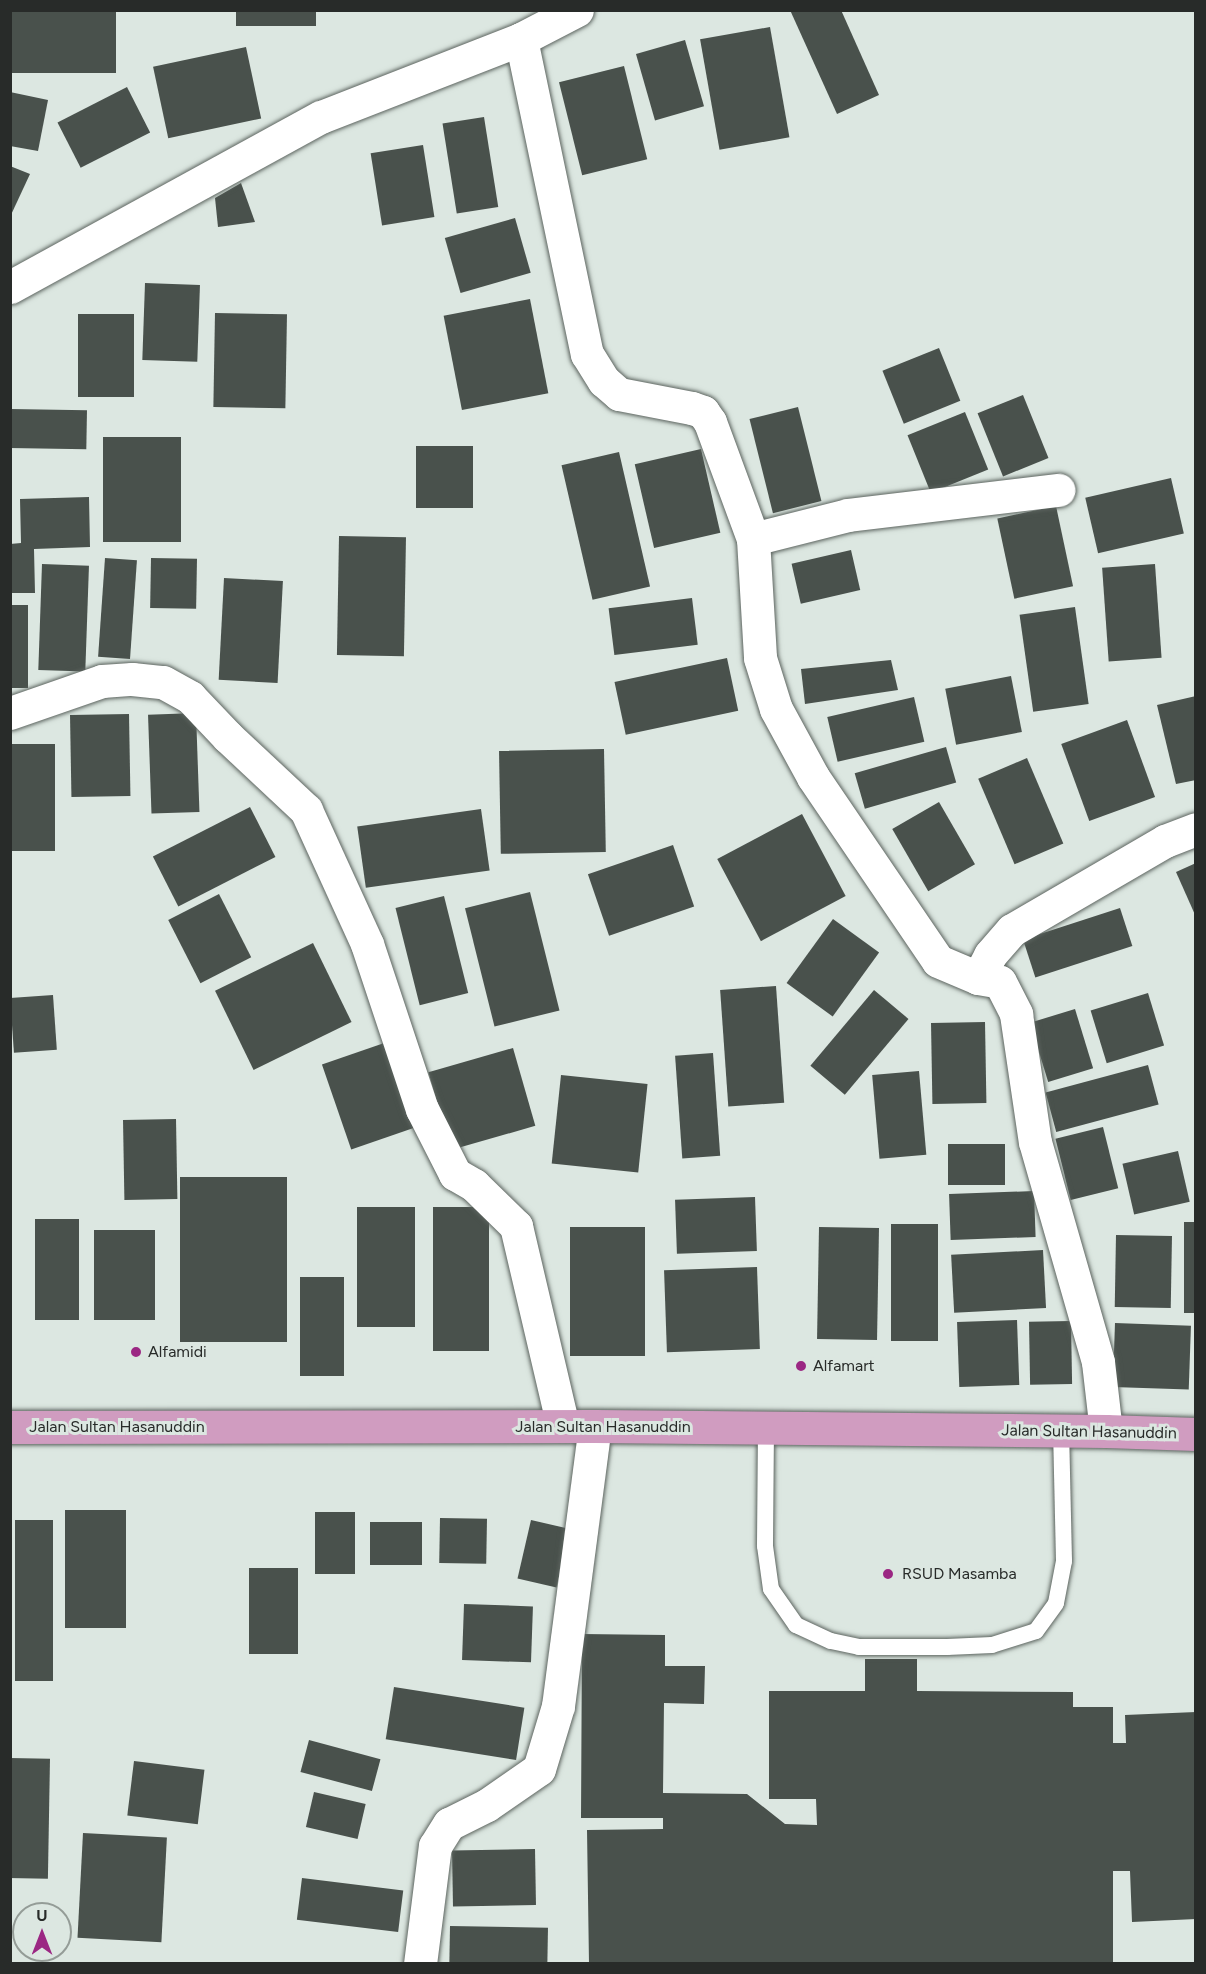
<!DOCTYPE html>
<style>
body{margin:0}
#map{position:relative;width:1206px;height:1974px;overflow:hidden;background:#dce7e1;font-family:Figtree,sans-serif}
div>[style]{position:absolute}
.building>*{inset:0;background:#49514c;transform-origin:0 0}
.roads{filter:drop-shadow(0 0 2px #5c645f) drop-shadow(0 0 2px #5c645f)}
.service>*{height:16px;margin:-8px;padding:0 8px;transform-origin:8px;border-radius:8px;background:#fff}
.minor>*{height:33px;margin:-16.5px;padding:0 16.5px;transform-origin:16.5px;border-radius:16.5px;background:#fff}
.trunk>*{height:33px;margin:-16.5px;padding:0 16.5px;transform-origin:16.5px;border-radius:16.5px;background:#d09cc0}
.dots>*{width:16px;height:16px;translate:-50% -50%;box-sizing:border-box;border:3px solid #dce7e1;border-radius:50%}
span{translate:-50% -50%;white-space:nowrap;text-align:center;line-height:1.15;-webkit-text-stroke:6px #dce7e1;paint-order:stroke}
.poi-label{font-size:16px;color:#282b29}
.left{translate:0 -50%;text-align:left}
.street-label{font-size:16px;color:#282b29}
.frame{position:absolute;inset:0;border:12px solid #282b29;pointer-events:none}
.north{position:absolute;left:12px;top:1902px;width:60px;height:60px;box-sizing:border-box;background:#dce7e1;border:2px solid #949c97;border-radius:50%;rotate:0deg;font-size:16px;font-weight:700;line-height:24px;text-align:center;color:#282b29}
.north::after{content:'';display:block;margin:auto;width:21px;height:27px;background:#9b2783;clip-path:polygon(50% 0,100% 100%,50% 72%,0 100%)}
</style>
<div id="map">
<div class="building">
<i style="left:10px;top:10px;width:106px;height:63px"></i>
<i style="left:236px;top:10px;width:80px;height:16px"></i>
<i style="clip-path:polygon(790px 10px,841px 10px,879px 95px,837px 114px)"></i>
<i style="left:770px;top:27px;width:112px;height:71px;rotate:80deg"></i>
<i style="left:685px;top:40px;width:69px;height:51px;rotate:74deg"></i>
<i style="left:246px;top:47px;width:73px;height:95px;rotate:78deg"></i>
<i style="left:624px;top:66px;width:96px;height:67px;rotate:76deg"></i>
<i style="left:127px;top:87px;width:51px;height:78px;rotate:63deg"></i>
<i style="clip-path:polygon(10px 92px,48px 100px,38px 151px,10px 146px)"></i>
<i style="left:484px;top:117px;width:91px;height:42px;rotate:81deg"></i>
<i style="left:423px;top:145px;width:73px;height:53px;rotate:81deg"></i>
<i style="clip-path:polygon(10px 166px,30px 174px,10px 217px)"></i>
<i style="clip-path:polygon(241px 183px,255px 222px,218px 227px,215px 198px)"></i>
<i style="left:515px;top:218px;width:57px;height:73px;rotate:74deg"></i>
<i style="left:145px;top:283px;width:55px;height:77px;rotate:2deg"></i>
<i style="left:530px;top:299px;width:96px;height:88px;rotate:79deg"></i>
<i style="left:215px;top:313px;width:72px;height:94px;rotate:1deg"></i>
<i style="left:78px;top:314px;width:56px;height:83px"></i>
<i style="left:939px;top:348px;width:57px;height:61px;rotate:68deg"></i>
<i style="left:1023px;top:395px;width:68px;height:49px;rotate:68deg"></i>
<i style="left:798px;top:407px;width:97px;height:50px;rotate:76deg"></i>
<i style="left:10px;top:409px;width:77px;height:39px;rotate:1deg"></i>
<i style="left:965px;top:412px;width:62px;height:62px;rotate:68deg"></i>
<i style="left:103px;top:437px;width:78px;height:105px"></i>
<i style="left:416px;top:446px;width:57px;height:62px"></i>
<i style="left:701px;top:449px;width:86px;height:68px;rotate:77deg"></i>
<i style="left:619px;top:452px;width:138px;height:59px;rotate:77deg"></i>
<i style="left:1171px;top:478px;width:57px;height:88px;rotate:77deg"></i>
<i style="clip-path:polygon(89px 497px,90px 547px,34px 549px,35px 593px,10px 593px,10px 544px,21px 543px,20px 499px)"></i>
<i style="left:1056px;top:506px;width:82px;height:60px;rotate:78deg"></i>
<i style="left:339px;top:536px;width:67px;height:119px;rotate:1deg"></i>
<i style="left:851px;top:550px;width:41px;height:61px;rotate:77deg"></i>
<i style="left:105px;top:558px;width:32px;height:99px;rotate:4deg"></i>
<i style="left:151px;top:558px;width:46px;height:50px;rotate:1deg"></i>
<i style="left:42px;top:564px;width:47px;height:106px;rotate:2deg"></i>
<i style="left:1155px;top:564px;width:94px;height:53px;rotate:86deg"></i>
<i style="left:224px;top:578px;width:59px;height:102px;rotate:3deg"></i>
<i style="left:692px;top:598px;width:47px;height:84px;rotate:83deg"></i>
<i style="left:10px;top:605px;width:18px;height:83px"></i>
<i style="left:1075px;top:607px;width:98px;height:56px;rotate:82deg"></i>
<i style="left:727px;top:658px;width:54px;height:115px;rotate:78deg"></i>
<i style="clip-path:polygon(891px 660px,898px 690px,805px 704px,801px 669px)"></i>
<i style="left:1011px;top:676px;width:57px;height:67px;rotate:79deg"></i>
<i style="clip-path:polygon(1196px 696px,1196px 780px,1176px 784px,1157px 705px)"></i>
<i style="left:914px;top:697px;width:46px;height:89px;rotate:77deg"></i>
<i style="left:196px;top:713px;width:99px;height:48px;rotate:88deg"></i>
<i style="left:129px;top:714px;width:82px;height:59px;rotate:89deg"></i>
<i style="left:1127px;top:720px;width:82px;height:70px;rotate:70deg"></i>
<i style="left:10px;top:744px;width:45px;height:107px"></i>
<i style="left:946px;top:747px;width:37px;height:95px;rotate:74deg"></i>
<i style="left:604px;top:749px;width:103px;height:105px;rotate:89deg"></i>
<i style="left:1027px;top:758px;width:93px;height:53px;rotate:67deg"></i>
<i style="left:939px;top:802px;width:72px;height:54px;rotate:60deg"></i>
<i style="left:250px;top:807px;width:56px;height:109px;rotate:63deg"></i>
<i style="left:481px;top:809px;width:62px;height:125px;rotate:82deg"></i>
<i style="left:802px;top:814px;width:93px;height:96px;rotate:62deg"></i>
<i style="left:673px;top:845px;width:65px;height:90px;rotate:71deg"></i>
<i style="clip-path:polygon(1196px 863px,1196px 917px,1176px 872px)"></i>
<i style="left:530px;top:892px;width:122px;height:67px;rotate:76deg"></i>
<i style="left:219px;top:894px;width:71px;height:57px;rotate:63deg"></i>
<i style="left:444px;top:896px;width:100px;height:50px;rotate:76deg"></i>
<i style="left:1120px;top:908px;width:40px;height:102px;rotate:72deg"></i>
<i style="left:833px;top:919px;width:57px;height:79px;rotate:36deg"></i>
<i style="left:313px;top:943px;width:88px;height:109px;rotate:64deg"></i>
<i style="left:776px;top:986px;width:117px;height:56px;rotate:86deg"></i>
<i style="left:874px;top:990px;width:45px;height:99px;rotate:40deg"></i>
<i style="left:1148px;top:993px;width:55px;height:60px;rotate:73deg"></i>
<i style="left:53px;top:995px;width:55px;height:43px;rotate:86deg"></i>
<i style="left:1075px;top:1009px;width:62px;height:47px;rotate:73deg"></i>
<i style="left:985px;top:1022px;width:81px;height:54px;rotate:89deg"></i>
<i style="left:390px;top:1041px;width:90px;height:72px;rotate:71deg"></i>
<i style="left:513px;top:1048px;width:81px;height:88px;rotate:74deg"></i>
<i style="left:713px;top:1053px;width:103px;height:38px;rotate:86deg"></i>
<i style="left:1148px;top:1065px;width:41px;height:106px;rotate:75deg"></i>
<i style="left:919px;top:1071px;width:84px;height:47px;rotate:85deg"></i>
<i style="left:561px;top:1075px;width:87px;height:89px;rotate:6deg"></i>
<i style="left:176px;top:1119px;width:80px;height:53px;rotate:89deg"></i>
<i style="left:1103px;top:1127px;width:63px;height:49px;rotate:76deg"></i>
<i style="left:1005px;top:1144px;width:41px;height:57px;rotate:90deg"></i>
<i style="left:1178px;top:1151px;width:52px;height:57px;rotate:77deg"></i>
<i style="left:287px;top:1177px;width:165px;height:107px;rotate:90deg"></i>
<i style="left:1034px;top:1191px;width:46px;height:85px;rotate:88deg"></i>
<i style="left:755px;top:1197px;width:54px;height:80px;rotate:88deg"></i>
<i style="left:357px;top:1207px;width:58px;height:120px"></i>
<i style="left:433px;top:1207px;width:56px;height:144px"></i>
<i style="left:35px;top:1219px;width:44px;height:101px"></i>
<i style="left:1184px;top:1222px;width:12px;height:91px"></i>
<i style="left:891px;top:1224px;width:47px;height:117px"></i>
<i style="left:570px;top:1227px;width:75px;height:129px"></i>
<i style="left:819px;top:1227px;width:60px;height:112px;rotate:1deg"></i>
<i style="left:94px;top:1230px;width:61px;height:90px"></i>
<i style="left:1116px;top:1235px;width:56px;height:72px;rotate:1deg"></i>
<i style="left:1043px;top:1250px;width:58px;height:92px;rotate:87deg"></i>
<i style="left:757px;top:1267px;width:82px;height:93px;rotate:88deg"></i>
<i style="left:300px;top:1277px;width:44px;height:99px"></i>
<i style="left:1017px;top:1320px;width:65px;height:60px;rotate:88deg"></i>
<i style="left:1071px;top:1321px;width:63px;height:42px;rotate:89deg"></i>
<i style="left:1115px;top:1323px;width:76px;height:64px;rotate:2deg"></i>
<i style="left:65px;top:1510px;width:61px;height:118px"></i>
<i style="left:315px;top:1512px;width:40px;height:62px"></i>
<i style="left:440px;top:1518px;width:47px;height:45px;rotate:1deg"></i>
<i style="left:15px;top:1520px;width:38px;height:161px"></i>
<i style="left:531px;top:1520px;width:40px;height:60px;rotate:13deg"></i>
<i style="left:370px;top:1522px;width:52px;height:43px"></i>
<i style="left:249px;top:1568px;width:49px;height:86px"></i>
<i style="left:464px;top:1604px;width:69px;height:56px;rotate:2deg"></i>
<i style="clip-path:polygon(582px 1634px,665px 1635px,665px 1666px,705px 1666px,704px 1704px,664px 1703px,663px 1793px,747px 1794px,785px 1824px,817px 1825px,816px 1799px,769px 1799px,769px 1691px,865px 1691px,865px 1659px,917px 1659px,917px 1691px,1073px 1692px,1073px 1707px,1113px 1707px,1113px 1743px,1126px 1743px,1125px 1715px,1196px 1712px,1196px 1919px,1132px 1922px,1130px 1871px,1113px 1871px,1113px 1964px,589px 1964px,587px 1830px,663px 1829px,663px 1818px,581px 1818px)"></i>
<i style="left:394px;top:1687px;width:132px;height:53px;rotate:9deg"></i>
<i style="left:309px;top:1740px;width:74px;height:33px;rotate:15deg"></i>
<i style="left:10px;top:1758px;width:40px;height:120px;rotate:1deg"></i>
<i style="left:134px;top:1761px;width:71px;height:55px;rotate:7deg"></i>
<i style="left:314px;top:1792px;width:53px;height:36px;rotate:13deg"></i>
<i style="left:83px;top:1833px;width:84px;height:105px;rotate:3deg"></i>
<i style="left:535px;top:1849px;width:56px;height:83px;rotate:89deg"></i>
<i style="left:302px;top:1878px;width:102px;height:42px;rotate:7deg"></i>
<i style="left:450px;top:1926px;width:98px;height:38px;rotate:1deg"></i>
</div>
<div class="roads">
<div class="service">
<i style="left:766px;top:1428px;width:118px;rotate:90.5deg"></i>
<i style="left:765px;top:1546px;width:43px;rotate:82.1deg"></i>
<i style="left:771px;top:1589px;width:44px;rotate:55.2deg"></i>
<i style="left:796px;top:1625px;width:38px;rotate:25deg"></i>
<i style="left:831px;top:1641px;width:29px;rotate:12deg"></i>
<i style="left:859px;top:1647px;width:88px"></i>
<i style="left:947px;top:1647px;width:45px;rotate:-2.5deg"></i>
<i style="left:992px;top:1645px;width:46px;rotate:-17.7deg"></i>
<i style="left:1036px;top:1631px;width:34px;rotate:-54deg"></i>
<i style="left:1056px;top:1603px;width:43px;rotate:-79.2deg"></i>
<i style="left:1064px;top:1561px;width:130px;rotate:-91.3deg"></i>
</div>
<div class="minor">
<i style="left:521px;top:39px;width:322px;rotate:78.2deg"></i>
<i style="left:587px;top:354px;width:32px;rotate:58deg"></i>
<i style="left:604px;top:381px;width:20px;rotate:41deg"></i>
<i style="left:619px;top:394px;width:74px;rotate:10.9deg"></i>
<i style="left:692px;top:408px;width:12px;rotate:20deg"></i>
<i style="left:703px;top:412px;width:12px;rotate:55deg"></i>
<i style="left:710px;top:422px;width:125px;rotate:69.8deg"></i>
<i style="left:753px;top:539px;width:119px;rotate:86.6deg"></i>
<i style="left:760px;top:658px;width:53px;rotate:72.6deg"></i>
<i style="left:776px;top:709px;width:77px;rotate:61.4deg"></i>
<i style="left:813px;top:777px;width:222px;rotate:55.8deg"></i>
<i style="left:938px;top:961px;width:43px;rotate:23deg"></i>
<i style="left:978px;top:978px;width:22px;rotate:10deg"></i>
<i style="left:1000px;top:982px;width:36px;rotate:63deg"></i>
<i style="left:1016px;top:1014px;width:129px;rotate:81.6deg"></i>
<i style="left:1035px;top:1142px;width:229px;rotate:74deg"></i>
<i style="left:1098px;top:1362px;width:69px;rotate:83.4deg"></i>
<i style="left:10px;top:287px;width:354px;rotate:-28.7deg"></i>
<i style="left:321px;top:117px;width:215px;rotate:-21.3deg"></i>
<i style="left:521px;top:39px;width:63px;rotate:-27.4deg"></i>
<i style="left:753px;top:539px;width:98px;rotate:-14.2deg"></i>
<i style="left:848px;top:515px;width:212px;rotate:-6.8deg"></i>
<i style="left:10px;top:713px;width:97px;rotate:-19.2deg"></i>
<i style="left:102px;top:681px;width:30px;rotate:-4deg"></i>
<i style="left:132px;top:679px;width:31px;rotate:6deg"></i>
<i style="left:163px;top:682px;width:31px;rotate:29deg"></i>
<i style="left:190px;top:697px;width:55px;rotate:46.5deg"></i>
<i style="left:228px;top:737px;width:107px;rotate:43.1deg"></i>
<i style="left:306px;top:810px;width:147px;rotate:65.5deg"></i>
<i style="left:367px;top:944px;width:174px;rotate:71.6deg"></i>
<i style="left:422px;top:1109px;width:73px;rotate:63.1deg"></i>
<i style="left:455px;top:1174px;width:22px;rotate:30deg"></i>
<i style="left:474px;top:1185px;width:59px;rotate:44.3deg"></i>
<i style="left:516px;top:1226px;width:205px;rotate:76.8deg"></i>
<i style="left:978px;top:978px;width:26px;rotate:-62deg"></i>
<i style="left:990px;top:955px;width:33px;rotate:-49deg"></i>
<i style="left:1012px;top:930px;width:177px;rotate:-30.2deg"></i>
<i style="left:1165px;top:841px;width:33px;rotate:-21deg"></i>
<i style="left:420px;top:1964px;width:119px;rotate:-82.8deg"></i>
<i style="left:435px;top:1846px;width:26px;rotate:-58deg"></i>
<i style="left:449px;top:1824px;width:42px;rotate:-26.6deg"></i>
<i style="left:487px;top:1805px;width:63px;rotate:-34.7deg"></i>
<i style="left:539px;top:1769px;width:66px;rotate:-73.2deg"></i>
<i style="left:558px;top:1706px;width:282px;rotate:-82.5deg"></i>
</div>
<div class="trunk">
<i style="left:10px;top:1427px;width:585px;rotate:-0.1deg"></i>
<i style="left:595px;top:1426px;width:511px;rotate:0.56deg"></i>
<i style="left:1106px;top:1431px;width:90px;rotate:1.9deg"></i>
</div>
</div>
<div class="dots">
<i style="left:136px;top:1352px;background:#9b2783"></i>
<i style="left:801px;top:1366px;background:#9b2783"></i>
<i style="left:888px;top:1574px;background:#9b2783"></i>
</div>
<div class="poi-label">
<span class="left" style="left:148px;top:1352px">Alfamidi</span>
<span class="left" style="left:813px;top:1366px">Alfamart</span>
<span class="left" style="left:902px;top:1574px">RSUD Masamba</span>
</div>
<div class="street-label">
<span style="left:117px;top:1427px">Jalan Sultan Hasanuddin</span>
<span style="left:603px;top:1427px">Jalan Sultan Hasanuddin</span>
<span style="left:1089px;top:1432px;rotate:1deg">Jalan Sultan Hasanuddin</span>
</div>
<div class="frame"></div>
<div class="north">U</div>
</div>
